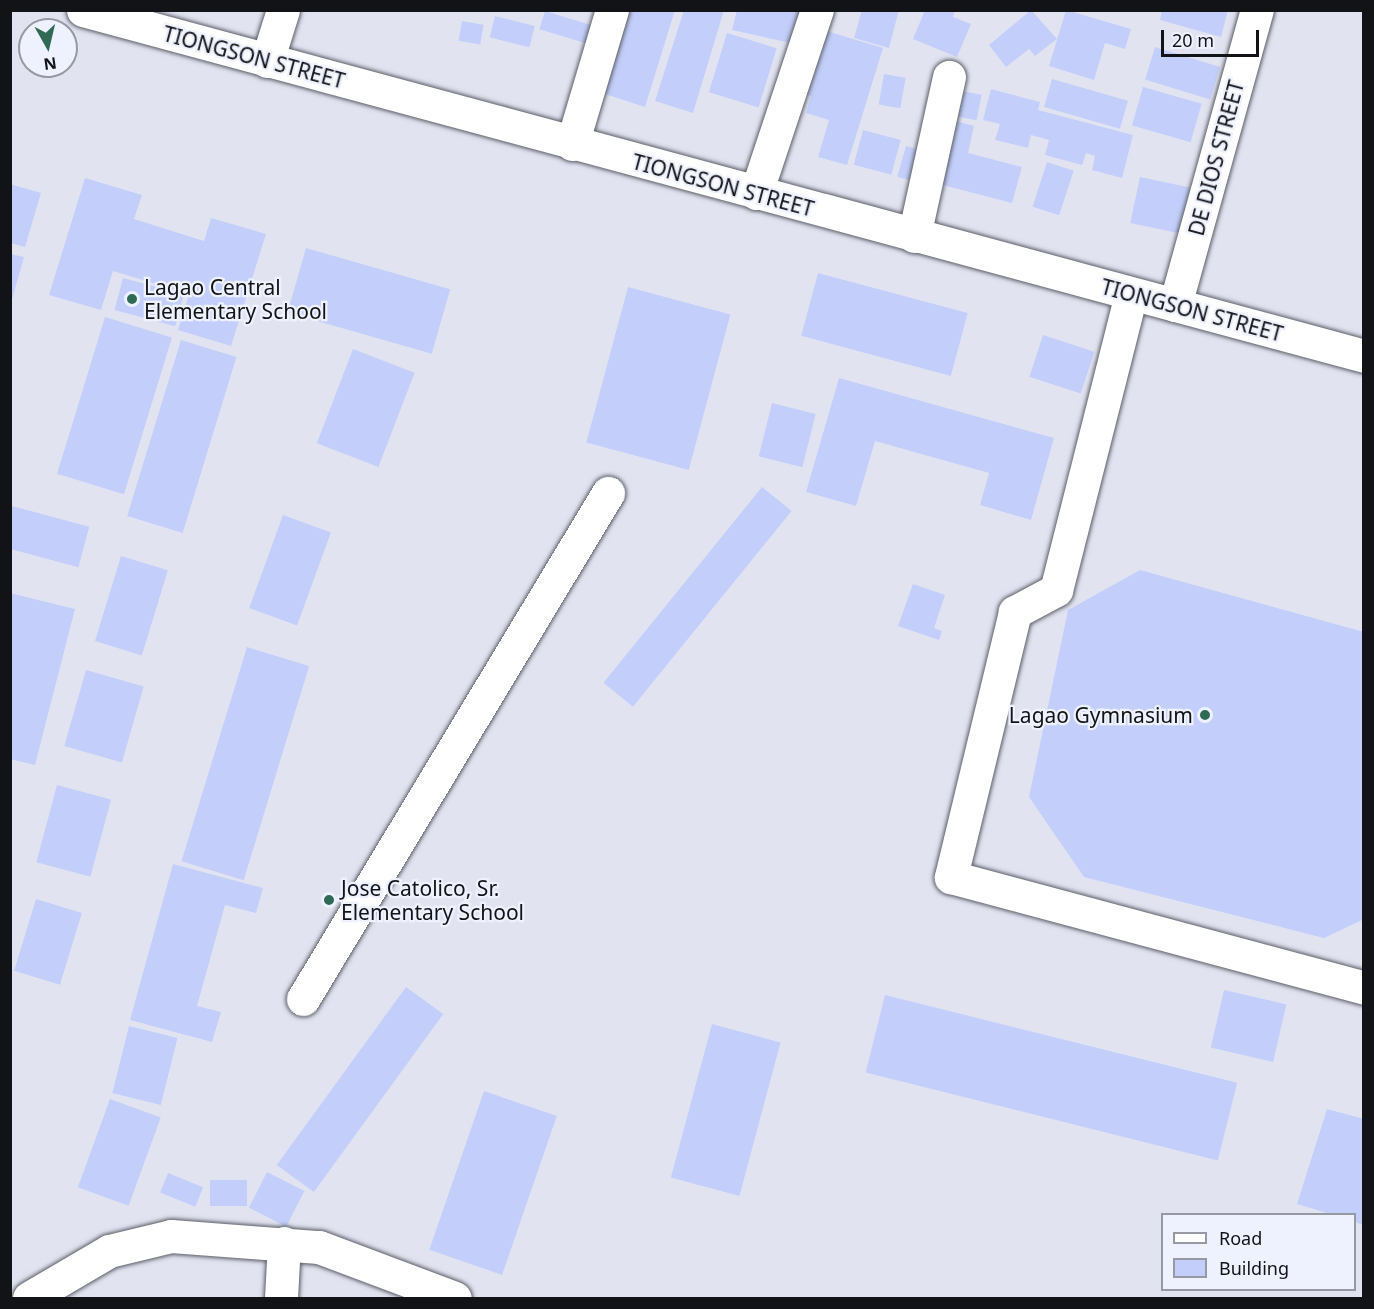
<!DOCTYPE html>
<style>
body{margin:0}
#map{position:relative;width:1374px;height:1309px;overflow:hidden;background:#e1e4f0;font-family:"Noto Sans",sans-serif}
div>[style]{position:absolute}
.building>*{inset:0;background:#c3cffa;transform-origin:0 0}
.roads{filter:drop-shadow(0 0 2px #5b5e68) drop-shadow(0 0 2px #5b5e68)}
.minor>*{height:33px;margin:-16.5px;padding:0 16.5px;transform-origin:16.5px;border-radius:16.5px;background:#fff}
.dots>*{width:16px;height:16px;translate:-50% -50%;box-sizing:border-box;border:3px solid #eef2fe;border-radius:50%}
span{translate:-50% -50%;white-space:nowrap;text-align:center;line-height:1.15;-webkit-text-stroke:4.5px #eef2fe;paint-order:stroke}
.street-label{font-size:21px;color:#121317}
.poi-label{font-size:21px;color:#121317}
.left{translate:0 -50%;text-align:left}
.right{translate:-100% -50%;text-align:right}
.frame{position:absolute;inset:0;border:12px solid #121317;pointer-events:none}
.legend{position:absolute;left:1161px;top:1213px;width:195px;height:78px;box-sizing:border-box;background:#eef2fe;border:2px solid #9699a2;margin:0;padding:8px 10px;list-style:none;font-size:18px;color:#121317}
.legend li{display:flex;align-items:center;gap:12px;height:30px}
.legend b{width:30px;border:2px solid #9699a2}
.north{position:absolute;left:18px;top:18px;width:60px;height:60px;box-sizing:border-box;background:#eef2fe;border:2px solid #9699a2;border-radius:50%;rotate:172deg;font-size:16px;font-weight:700;line-height:24px;text-align:center;color:#121317}
.north::after{content:'';display:block;margin:auto;width:21px;height:27px;background:#2f6a54;clip-path:polygon(50% 0,100% 100%,50% 72%,0 100%)}
.scale{position:absolute;left:1161px;top:30px;width:98px;height:27px;box-sizing:border-box;border:3px solid #121317;border-top:0;padding-left:8px;font-size:18px;line-height:21px;white-space:nowrap;color:#121317;-webkit-text-stroke:4px #eef2fe;paint-order:stroke}
</style>
<div id="map">
<div class="building">
<i style="clip-path:polygon(624px 10px,675px 10px,645px 107px,599px 92px)"></i>
<i style="clip-path:polygon(684px 10px,724px 10px,693px 113px,655px 101px)"></i>
<i style="clip-path:polygon(737px 10px,803px 10px,795px 44px,732px 30px)"></i>
<i style="clip-path:polygon(862px 10px,899px 10px,889px 48px,854px 38px)"></i>
<i style="clip-path:polygon(925px 10px,955px 10px,953px 17px,971px 24px,957px 57px,913px 39px)"></i>
<i style="clip-path:polygon(1031px 10px,1057px 39px,1035px 56px,1029px 49px,1006px 67px,989px 45px)"></i>
<i style="clip-path:polygon(1066px 10px,1131px 29px,1125px 49px,1105px 43px,1094px 80px,1049px 66px)"></i>
<i style="clip-path:polygon(1162px 10px,1228px 10px,1221px 37px,1160px 20px)"></i>
<i style="left:545px;top:11px;width:52px;height:19px;rotate:17deg"></i>
<i style="left:495px;top:16px;width:41px;height:22px;rotate:14deg"></i>
<i style="left:462px;top:21px;width:22px;height:20px;rotate:10deg"></i>
<i style="clip-path:polygon(820px 29px,883px 48px,847px 165px,818px 157px,829px 120px,806px 113px,811px 96px,800px 93px)"></i>
<i style="left:727px;top:33px;width:52px;height:62px;rotate:17deg"></i>
<i style="left:1155px;top:47px;width:68px;height:34px;rotate:17deg"></i>
<i style="left:884px;top:74px;width:22px;height:31px;rotate:10deg"></i>
<i style="left:1052px;top:79px;width:79px;height:29px;rotate:16deg"></i>
<i style="left:1143px;top:87px;width:61px;height:40px;rotate:16deg"></i>
<i style="clip-path:polygon(991px 89px,1040px 102px,1038px 110px,1133px 135px,1122px 178px,1092px 170px,1095px 156px,1086px 153px,1082px 165px,1045px 155px,1049px 140px,1031px 135px,1028px 148px,995px 140px,1000px 124px,983px 120px)"></i>
<i style="left:962px;top:91px;width:20px;height:26px;rotate:11deg"></i>
<i style="clip-path:polygon(952px 120px,974px 126px,968px 153px,1022px 167px,1012px 203px,935px 183px)"></i>
<i style="left:863px;top:130px;width:39px;height:36px;rotate:15deg"></i>
<i style="left:906px;top:146px;width:25px;height:32px;rotate:16deg"></i>
<i style="left:1047px;top:162px;width:28px;height:47px;rotate:18deg"></i>
<i style="left:1140px;top:177px;width:51px;height:47px;rotate:12deg"></i>
<i style="clip-path:polygon(85px 178px,142px 195px,134px 219px,204px 241px,211px 218px,266px 234px,231px 346px,178px 330px,189px 294px,113px 271px,101px 310px,49px 295px)"></i>
<i style="clip-path:polygon(10px 184px,41px 193px,25px 247px,10px 243px)"></i>
<i style="left:306px;top:248px;width:150px;height:67px;rotate:16deg"></i>
<i style="clip-path:polygon(10px 254px,24px 257px,11px 303px,10px 303px)"></i>
<i style="left:818px;top:273px;width:155px;height:65px;rotate:15deg"></i>
<i style="left:123px;top:278px;width:63px;height:33px;rotate:15deg"></i>
<i style="left:628px;top:287px;width:106px;height:161px;rotate:15deg"></i>
<i style="left:105px;top:317px;width:70px;height:164px;rotate:17deg"></i>
<i style="left:1043px;top:335px;width:54px;height:44px;rotate:18deg"></i>
<i style="left:181px;top:340px;width:58px;height:184px;rotate:17deg"></i>
<i style="left:353px;top:349px;width:66px;height:101px;rotate:21deg"></i>
<i style="clip-path:polygon(839px 378px,1054px 438px,1031px 520px,980px 505px,989px 473px,875px 441px,856px 506px,806px 492px)"></i>
<i style="left:772px;top:403px;width:45px;height:55px;rotate:14deg"></i>
<i style="left:762px;top:487px;width:38px;height:252px;rotate:39deg"></i>
<i style="left:12px;top:506px;width:80px;height:42px;rotate:15deg"></i>
<i style="left:283px;top:515px;width:51px;height:99px;rotate:20deg"></i>
<i style="left:121px;top:556px;width:49px;height:89px;rotate:17deg"></i>
<i style="clip-path:polygon(1140px 570px,1364px 632px,1364px 919px,1324px 938px,1084px 877px,1029px 797px,1068px 610px)"></i>
<i style="clip-path:polygon(913px 584px,945px 595px,934px 628px,942px 631px,939px 640px,898px 626px)"></i>
<i style="clip-path:polygon(10px 593px,75px 609px,35px 765px,10px 759px)"></i>
<i style="left:247px;top:647px;width:65px;height:224px;rotate:17deg"></i>
<i style="left:86px;top:670px;width:60px;height:79px;rotate:16deg"></i>
<i style="left:57px;top:785px;width:56px;height:80px;rotate:15deg"></i>
<i style="clip-path:polygon(173px 864px,263px 888px,256px 913px,225px 905px,197px 1006px,221px 1012px,212px 1042px,130px 1020px)"></i>
<i style="left:36px;top:899px;width:48px;height:75px;rotate:17deg"></i>
<i style="left:406px;top:987px;width:46px;height:220px;rotate:36deg"></i>
<i style="left:1224px;top:990px;width:64px;height:59px;rotate:13deg"></i>
<i style="left:885px;top:995px;width:363px;height:80px;rotate:14deg"></i>
<i style="left:712px;top:1024px;width:71px;height:159px;rotate:15deg"></i>
<i style="left:129px;top:1026px;width:50px;height:69px;rotate:14deg"></i>
<i style="left:484px;top:1091px;width:77px;height:168px;rotate:19deg"></i>
<i style="left:110px;top:1099px;width:54px;height:94px;rotate:20deg"></i>
<i style="clip-path:polygon(1327px 1109px,1364px 1119px,1364px 1225px,1354px 1222px,1354px 1214px,1330px 1214px,1297px 1204px)"></i>
<i style="left:267px;top:1172px;width:42px;height:40px;rotate:27deg"></i>
<i style="left:168px;top:1173px;width:38px;height:21px;rotate:22deg"></i>
<i style="left:210px;top:1180px;width:37px;height:26px"></i>
</div>
<div class="roads">
<div class="minor">
<i style="left:83px;top:10px;width:1327px;rotate:15.11deg"></i>
<i style="left:267px;top:61px;width:53px;rotate:-72.6deg"></i>
<i style="left:572px;top:144px;width:140px;rotate:-73.4deg"></i>
<i style="left:756px;top:193px;width:193px;rotate:-71.6deg"></i>
<i style="left:914px;top:236px;width:163px;rotate:-77.6deg"></i>
<i style="left:1131px;top:294px;width:305px;rotate:104.2deg"></i>
<i style="left:1056px;top:590px;width:47px;rotate:151.8deg"></i>
<i style="left:1015px;top:612px;width:273px;rotate:103.6deg"></i>
<i style="left:951px;top:877px;width:428px;rotate:15deg"></i>
<i style="left:1175px;top:305px;width:306px;rotate:-74.5deg"></i>
<i style="left:303px;top:999px;width:591px;rotate:-58.92deg"></i>
<i style="left:29px;top:1298px;width:93px;rotate:-30.4deg"></i>
<i style="left:109px;top:1251px;width:64px;rotate:-13.6deg"></i>
<i style="left:171px;top:1236px;width:148px;rotate:4.3deg"></i>
<i style="left:319px;top:1247px;width:145px;rotate:20.6deg"></i>
<i style="left:281px;top:1298px;width:55px;rotate:-86.9deg"></i>
</div>
</div>
<div class="dots">
<i style="left:132px;top:299px;background:#2f6a54"></i>
<i style="left:1205px;top:715px;background:#2f6a54"></i>
<i style="left:329px;top:900px;background:#2f6a54"></i>
</div>
<div class="street-label">
<span style="left:254px;top:57px;rotate:15deg">TIONGSON STREET</span>
<span style="left:1216px;top:158px;rotate:-75deg">DE DIOS STREET</span>
<span style="left:723px;top:185px;rotate:15deg">TIONGSON STREET</span>
<span style="left:1192px;top:310px;rotate:15deg">TIONGSON STREET</span>
</div>
<div class="poi-label">
<span class="left" style="left:144px;top:299px">Lagao Central<br>Elementary School</span>
<span class="right" style="left:1193px;top:715px">Lagao Gymnasium</span>
<span class="left" style="left:341px;top:900px">Jose Catolico, Sr.<br>Elementary School</span>
</div>
<div class="frame"></div>
<ul class="legend">
<li><b style="height:8px;background:#fff"></b>Road</li>
<li><b style="height:16px;background:#c3cffa"></b>Building</li>
</ul>
<div class="north">N</div>
<div class="scale">20 m</div>
</div>
